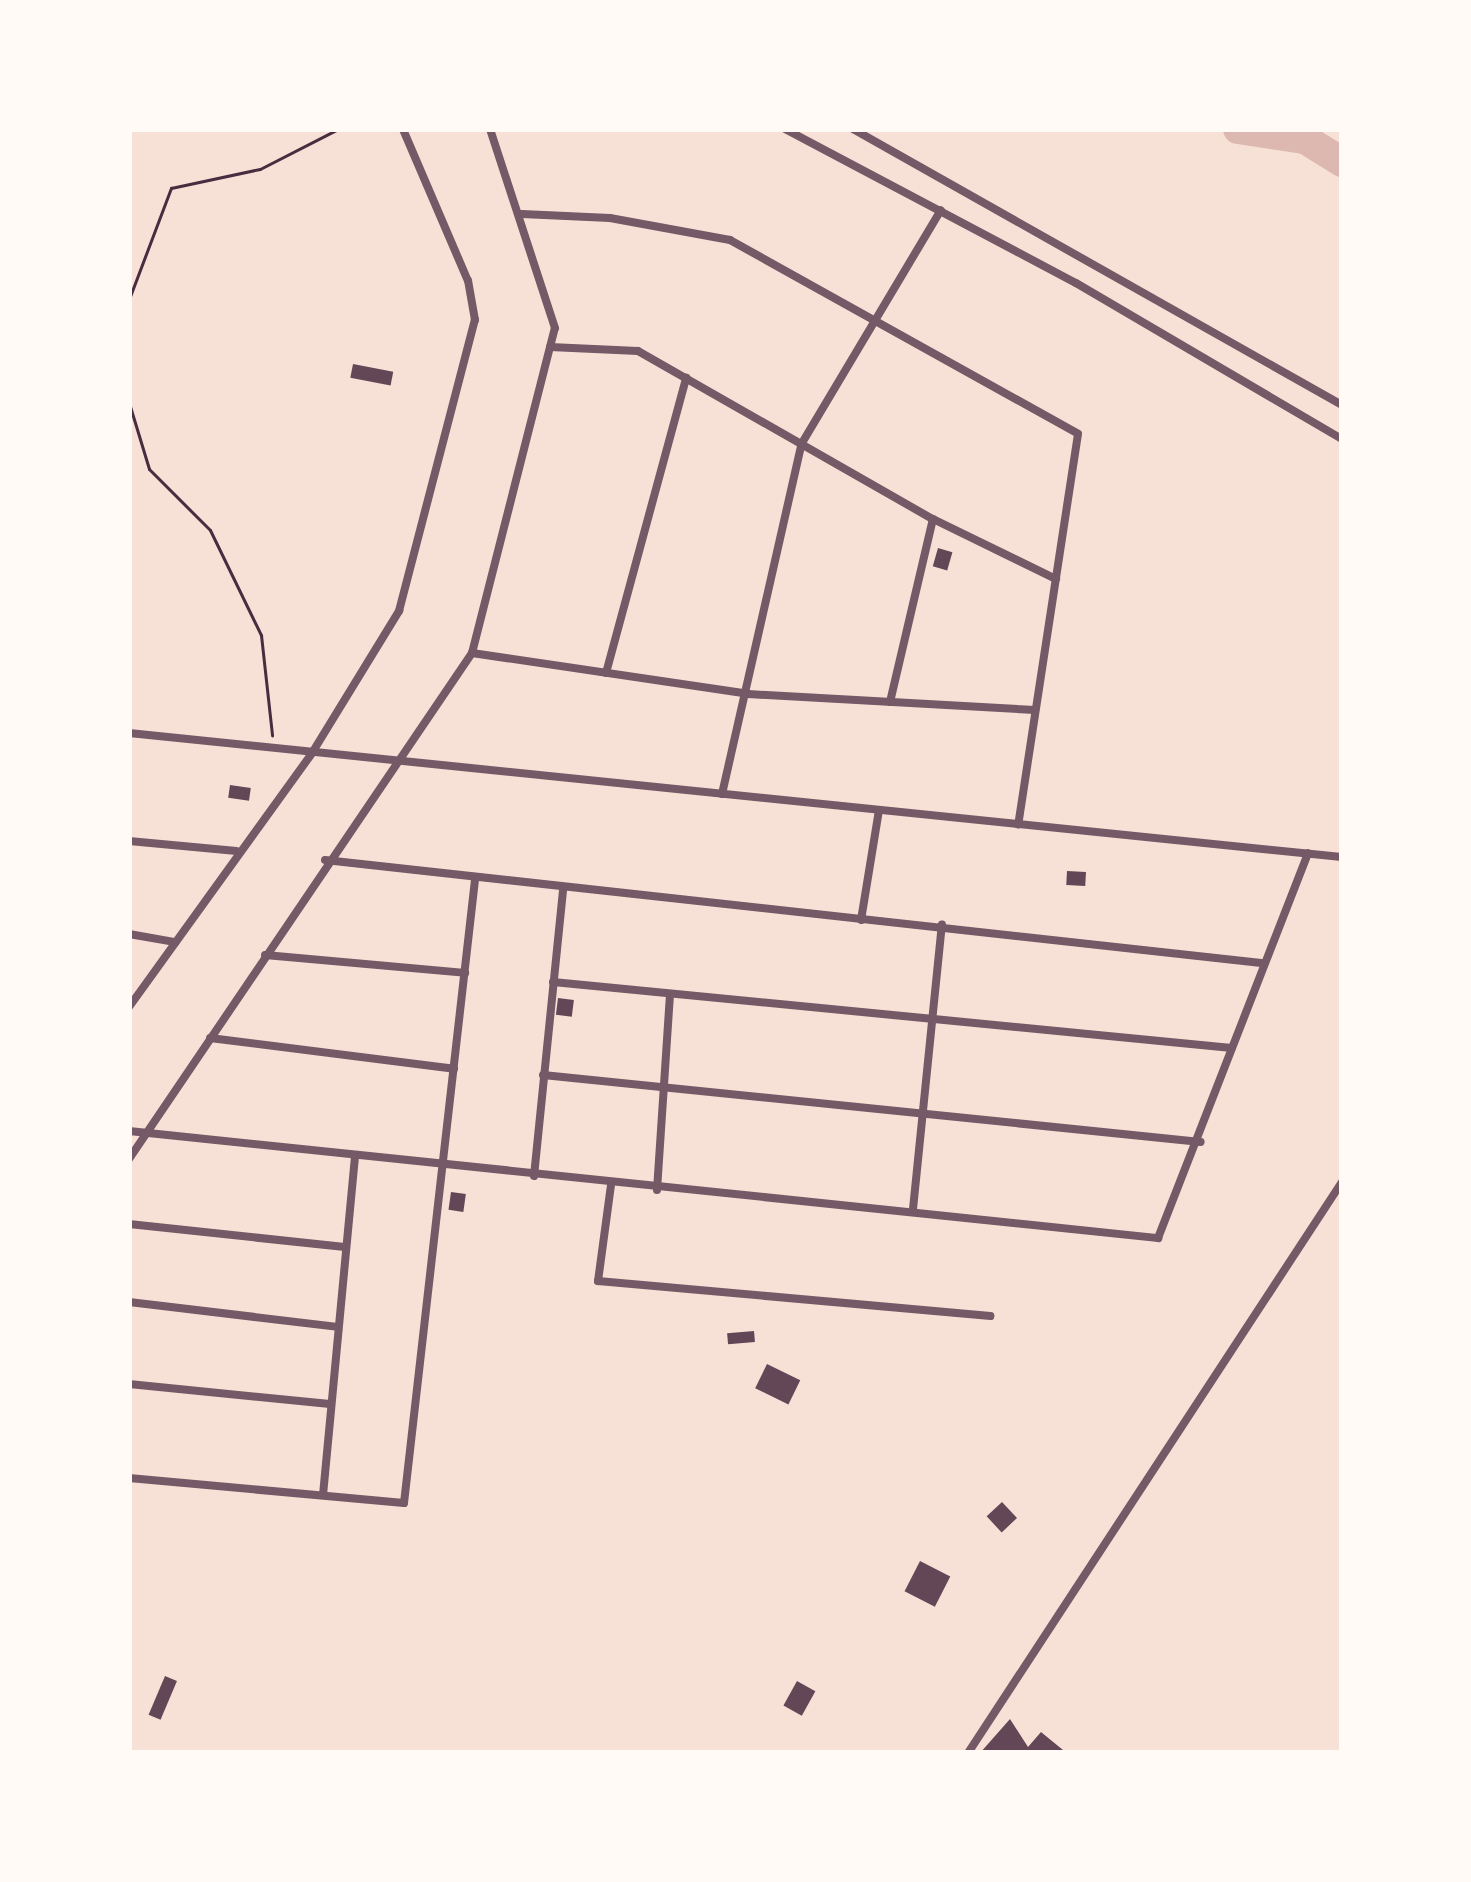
<!DOCTYPE html>
<style>
body{margin:0}
#map{position:relative;width:1471px;height:1882px;overflow:hidden;background:#f7e1d7;font-family:Inter,sans-serif}
div>[style]{position:absolute}
.river>*{height:30px;margin:-15px;padding:0 15px;transform-origin:15px;border-radius:15px;background:#dcb8b0}
.building>*{inset:0;background:#644757;transform-origin:0 0}
.path>*{height:3px;margin:-1.5px;padding:0 1.5px;transform-origin:1.5px;border-radius:1.5px;background:#4a2c40}
.minor>*{height:8px;margin:-4px;padding:0 4px;transform-origin:4px;border-radius:4px;background:#755966}
span{translate:-50% -50%;white-space:nowrap;text-align:center;line-height:1.15;-webkit-text-stroke:12px #fffaf5;paint-order:stroke}
.frame{position:absolute;inset:0;border:132px solid #fffaf5;pointer-events:none}
</style>
<div id="map">
<div class="river">
<i style="left:1238px;top:129px;width:68px;rotate:8.5deg"></i>
<i style="left:1305px;top:139px;width:44px;rotate:31.9deg"></i>
</div>
<div class="building">
<i style="left:353px;top:364px;width:41px;height:14px;rotate:11deg"></i>
<i style="left:938px;top:548px;width:15px;height:19px;rotate:16deg"></i>
<i style="left:230px;top:785px;width:21px;height:13px;rotate:8deg"></i>
<i style="left:1067px;top:871px;width:19px;height:14px;rotate:3deg"></i>
<i style="left:558px;top:998px;width:16px;height:17px;rotate:7deg"></i>
<i style="left:451px;top:1192px;width:15px;height:18px;rotate:8deg"></i>
<i style="left:754px;top:1331px;width:11px;height:27px;rotate:85deg"></i>
<i style="left:767px;top:1364px;width:37px;height:27px;rotate:26deg"></i>
<i style="left:1002px;top:1502px;width:22px;height:21px;rotate:47deg"></i>
<i style="left:920px;top:1561px;width:34px;height:34px;rotate:27deg"></i>
<i style="left:165px;top:1676px;width:13px;height:42px;rotate:23deg"></i>
<i style="left:797px;top:1681px;width:21px;height:28px;rotate:29deg"></i>
<i style="clip-path:polygon(1010px 1719px,1028px 1747px,1041px 1732px,1063px 1750px,980px 1753px)"></i>
</div>
<div class="path">
<i style="left:129px;top:299px;width:119px;rotate:-69.3deg"></i>
<i style="left:171px;top:188px;width:91px;rotate:-12.1deg"></i>
<i style="left:260px;top:169px;width:88px;rotate:-27.1deg"></i>
<i style="left:129px;top:403px;width:69px;rotate:73.1deg"></i>
<i style="left:149px;top:469px;width:86px;rotate:45deg"></i>
<i style="left:210px;top:530px;width:117px;rotate:64.1deg"></i>
<i style="left:261px;top:635px;width:101px;rotate:83.7deg"></i>
</div>
<div class="minor">
<i style="left:785px;top:129px;width:329px;rotate:27.9deg"></i>
<i style="left:1076px;top:283px;width:308px;rotate:30.4deg"></i>
<i style="left:853px;top:129px;width:562px;rotate:29.44deg"></i>
<i style="left:522px;top:214px;width:88px;rotate:2.6deg"></i>
<i style="left:610px;top:218px;width:122px;rotate:10.4deg"></i>
<i style="left:730px;top:240px;width:398px;rotate:29.1deg"></i>
<i style="left:1078px;top:434px;width:395px;rotate:98.7deg"></i>
<i style="left:550px;top:347px;width:88px;rotate:2.6deg"></i>
<i style="left:638px;top:351px;width:339px;rotate:29.7deg"></i>
<i style="left:933px;top:519px;width:137px;rotate:26deg"></i>
<i style="left:472px;top:653px;width:279px;rotate:8.4deg"></i>
<i style="left:748px;top:694px;width:287px;rotate:3.2deg"></i>
<i style="left:606px;top:673px;width:306px;rotate:-74.8deg"></i>
<i style="left:890px;top:702px;width:188px;rotate:-76.8deg"></i>
<i style="left:129px;top:733px;width:1219px;rotate:5.84deg"></i>
<i style="left:722px;top:794px;width:360px;rotate:-77.2deg"></i>
<i style="left:802px;top:443px;width:271px;rotate:-59.2deg"></i>
<i style="left:129px;top:841px;width:108px;rotate:5.3deg"></i>
<i style="left:325px;top:860px;width:942px;rotate:6.28deg"></i>
<i style="left:861px;top:920px;width:111px;rotate:-80.7deg"></i>
<i style="left:129px;top:934px;width:47px;rotate:9.9deg"></i>
<i style="left:265px;top:955px;width:201px;rotate:5.1deg"></i>
<i style="left:553px;top:982px;width:682px;rotate:5.55deg"></i>
<i style="left:129px;top:1007px;width:313px;rotate:-54.2deg"></i>
<i style="left:312px;top:753px;width:167px;rotate:-58.5deg"></i>
<i style="left:399px;top:611px;width:301px;rotate:-75.4deg"></i>
<i style="left:475px;top:320px;width:40px;rotate:-100deg"></i>
<i style="left:468px;top:281px;width:165px;rotate:-113.2deg"></i>
<i style="left:210px;top:1038px;width:246px;rotate:7.2deg"></i>
<i style="left:543px;top:1075px;width:661px;rotate:5.81deg"></i>
<i style="left:129px;top:1131px;width:1035px;rotate:5.94deg"></i>
<i style="left:1158px;top:1238px;width:413px;rotate:-68.7deg"></i>
<i style="left:129px;top:1159px;width:611px;rotate:-55.87deg"></i>
<i style="left:472px;top:653px;width:335px;rotate:-75.7deg"></i>
<i style="left:555px;top:328px;width:209px;rotate:-108.1deg"></i>
<i style="left:534px;top:1176px;width:288px;rotate:-84.2deg"></i>
<i style="left:611px;top:1185px;width:97px;rotate:97.7deg"></i>
<i style="left:598px;top:1281px;width:394px;rotate:5.1deg"></i>
<i style="left:657px;top:1190px;width:196px;rotate:-86.2deg"></i>
<i style="left:913px;top:1209px;width:286px;rotate:-84.2deg"></i>
<i style="left:129px;top:1224px;width:217px;rotate:6.1deg"></i>
<i style="left:129px;top:1302px;width:210px;rotate:6.8deg"></i>
<i style="left:129px;top:1384px;width:202px;rotate:5.7deg"></i>
<i style="left:129px;top:1478px;width:276px;rotate:5.2deg"></i>
<i style="left:404px;top:1503px;width:627px;rotate:-83.5deg"></i>
<i style="left:323px;top:1495px;width:341px;rotate:-84.6deg"></i>
<i style="left:968px;top:1753px;width:683px;rotate:-56.78deg"></i>
</div>
<div class="frame"></div>
</div>
